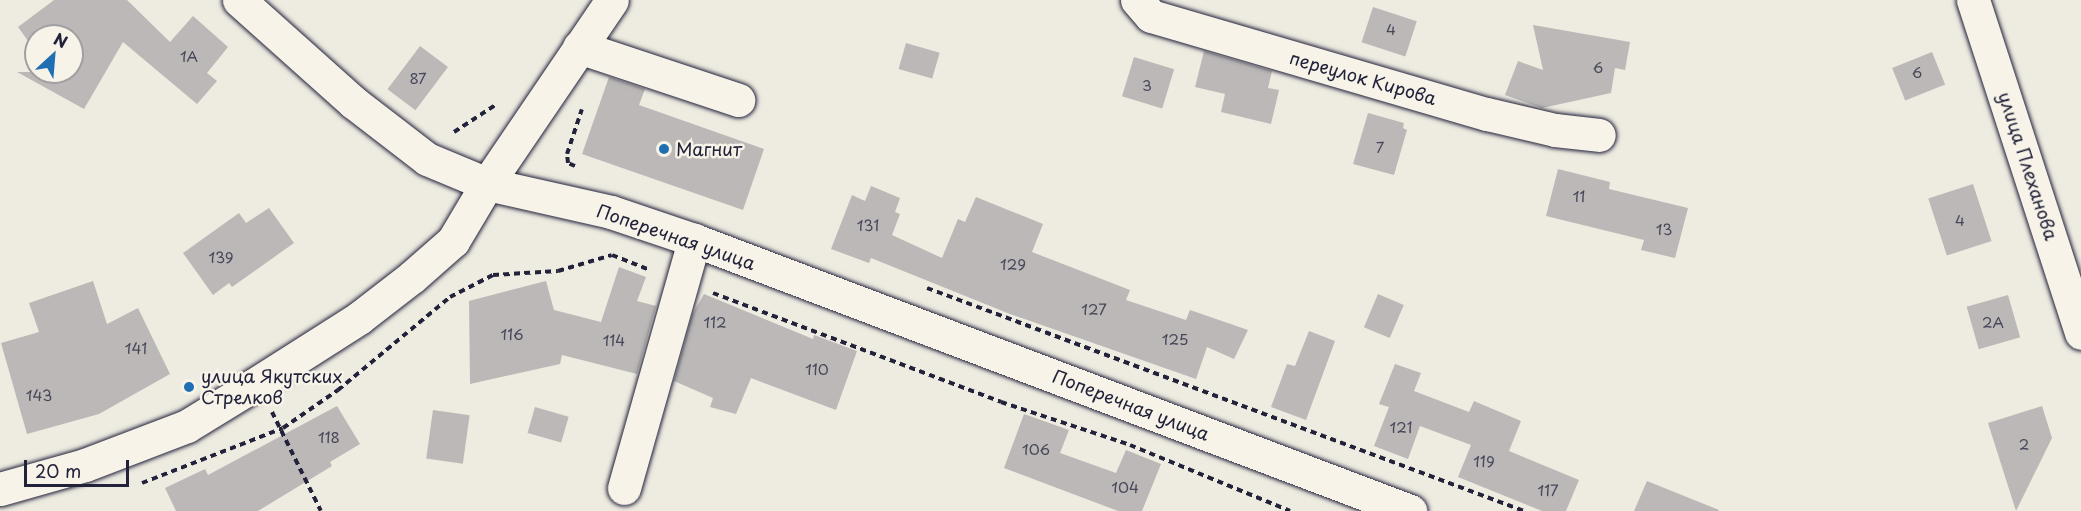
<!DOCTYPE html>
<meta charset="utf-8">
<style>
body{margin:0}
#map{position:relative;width:2081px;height:511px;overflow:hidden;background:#eeebe1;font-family:"Playpen Sans",sans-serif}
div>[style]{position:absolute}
.building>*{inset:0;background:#bbb8b7;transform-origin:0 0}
.path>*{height:4px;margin-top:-2px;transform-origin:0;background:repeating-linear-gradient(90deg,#22223b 0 6px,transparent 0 10.5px)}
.roads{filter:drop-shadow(0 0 2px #22223b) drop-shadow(0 0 2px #22223b)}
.minor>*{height:33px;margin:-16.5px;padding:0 16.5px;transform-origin:16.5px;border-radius:16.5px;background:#f7f3e8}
.major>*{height:33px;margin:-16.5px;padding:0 16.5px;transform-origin:16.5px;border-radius:16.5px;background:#f7f3e8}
.dots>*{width:16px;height:16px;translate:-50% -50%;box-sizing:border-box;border:3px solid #f7f3e8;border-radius:50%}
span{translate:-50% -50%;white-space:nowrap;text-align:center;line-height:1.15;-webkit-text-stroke:5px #f7f3e8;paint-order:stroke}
.number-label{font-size:15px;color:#48485a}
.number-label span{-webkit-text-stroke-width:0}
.street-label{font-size:18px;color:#22223b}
.poi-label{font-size:18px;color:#22223b}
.left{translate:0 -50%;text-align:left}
.north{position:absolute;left:24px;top:24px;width:60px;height:60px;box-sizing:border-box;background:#f7f3e8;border:2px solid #a29fa3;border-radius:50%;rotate:26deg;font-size:16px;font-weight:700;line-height:24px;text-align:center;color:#22223b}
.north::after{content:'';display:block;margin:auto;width:21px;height:27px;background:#1f6fb2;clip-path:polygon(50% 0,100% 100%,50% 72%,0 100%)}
.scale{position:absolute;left:24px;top:460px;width:105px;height:27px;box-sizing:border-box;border:3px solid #22223b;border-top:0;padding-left:8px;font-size:18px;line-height:21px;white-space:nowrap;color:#22223b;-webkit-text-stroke:4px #f7f3e8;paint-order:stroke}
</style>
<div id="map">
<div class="building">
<i style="clip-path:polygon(54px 0,127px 0,170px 42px,193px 16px,228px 47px,207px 73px,217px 81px,197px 104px,123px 42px,84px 109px,17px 72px,72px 72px,72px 36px,36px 36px,36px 52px,18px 27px)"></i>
<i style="left:1373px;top:7px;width:46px;height:37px;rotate:18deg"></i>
<i style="clip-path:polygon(1533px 25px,1630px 42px,1625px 70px,1615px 68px,1611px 93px,1542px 108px,1505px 95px,1518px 61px,1543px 70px)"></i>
<i style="left:906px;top:43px;width:35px;height:27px;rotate:16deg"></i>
<i style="left:420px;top:46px;width:35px;height:54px;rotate:37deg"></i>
<i style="clip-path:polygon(1204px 51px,1272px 71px,1268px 88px,1279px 90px,1271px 124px,1221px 112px,1225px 94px,1195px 87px)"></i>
<i style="left:1932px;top:52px;width:35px;height:43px;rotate:68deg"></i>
<i style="left:1134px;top:57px;width:42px;height:41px;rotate:17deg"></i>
<i style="clip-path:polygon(609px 77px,645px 89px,639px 105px,764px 149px,743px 210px,582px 154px)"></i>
<i style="clip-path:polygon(1368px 113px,1404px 123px,1403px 128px,1407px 130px,1394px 175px,1353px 164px)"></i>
<i style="clip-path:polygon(1558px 169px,1610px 182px,1609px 189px,1688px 208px,1675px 258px,1641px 250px,1644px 240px,1546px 216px)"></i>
<i style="left:1973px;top:184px;width:60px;height:47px;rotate:72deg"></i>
<i style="clip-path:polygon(871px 186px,900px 198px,895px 212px,900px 214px,892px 235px,942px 258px,958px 219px,965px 222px,976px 197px,1043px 224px,1032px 252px,1130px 290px,1126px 300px,1186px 320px,1190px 310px,1248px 330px,1234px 359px,1207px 347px,1196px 379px,1010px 314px,871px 258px,869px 263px,831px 249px,852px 195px,865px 201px)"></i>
<i style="clip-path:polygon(269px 208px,294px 243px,232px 287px,229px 283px,213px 295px,183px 253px,239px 213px,246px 223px)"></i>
<i style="clip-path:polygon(619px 267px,646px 277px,637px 301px,656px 306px,637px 374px,562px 355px,560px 364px,470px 384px,469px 301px,546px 281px,554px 310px,601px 322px)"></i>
<i style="clip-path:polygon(93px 281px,107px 324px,138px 308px,170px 374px,99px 414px,27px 434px,1px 343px,39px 332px,29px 303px)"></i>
<i style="clip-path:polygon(704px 294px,813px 339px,814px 335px,857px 351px,836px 410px,751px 378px,736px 414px,710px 407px,713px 398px,674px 381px,692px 315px)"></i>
<i style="left:1378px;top:294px;width:28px;height:36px;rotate:23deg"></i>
<i style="left:2008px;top:295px;width:44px;height:43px;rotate:74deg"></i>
<i style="clip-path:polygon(1309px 331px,1335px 341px,1306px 420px,1271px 407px,1287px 364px,1295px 366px)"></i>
<i style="clip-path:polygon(1395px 364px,1421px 373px,1414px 391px,1469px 412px,1474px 401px,1521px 421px,1509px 451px,1579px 480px,1566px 511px,1542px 511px,1458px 477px,1471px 445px,1420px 426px,1408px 459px,1374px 446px,1389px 407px,1379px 404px)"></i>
<i style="clip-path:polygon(337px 406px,360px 444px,330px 462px,332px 466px,258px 511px,176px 511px,165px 488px,205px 469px,208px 475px)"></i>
<i style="clip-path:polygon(2042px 406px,2052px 438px,2016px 511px,1988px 423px)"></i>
<i style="left:535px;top:407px;width:35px;height:27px;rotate:16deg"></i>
<i style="left:433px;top:410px;width:37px;height:49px;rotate:8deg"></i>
<i style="clip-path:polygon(1024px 414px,1069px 430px,1060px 453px,1116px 473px,1126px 450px,1161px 464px,1142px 511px,1118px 511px,1004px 468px)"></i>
<i style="clip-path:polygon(1647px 481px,1719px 510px,1718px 511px,1634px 511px)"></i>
</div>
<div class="path">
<i style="left:454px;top:132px;width:51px;rotate:-33.1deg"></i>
<i style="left:575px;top:166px;width:8px;rotate:-157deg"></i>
<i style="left:568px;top:163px;width:9px;rotate:-96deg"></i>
<i style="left:567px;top:154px;width:47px;rotate:-71.6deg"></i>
<i style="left:927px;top:288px;width:637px;rotate:20.48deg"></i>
<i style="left:713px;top:293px;width:308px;rotate:20.7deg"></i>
<i style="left:1001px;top:402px;width:136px;rotate:18.4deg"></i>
<i style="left:1130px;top:445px;width:173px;rotate:22.4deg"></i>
<i style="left:272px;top:412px;width:110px;rotate:63.7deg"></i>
<i style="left:142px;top:483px;width:151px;rotate:-21.3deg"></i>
<i style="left:283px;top:428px;width:67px;rotate:-34.6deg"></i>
<i style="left:338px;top:390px;width:146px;rotate:-39.7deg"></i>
<i style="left:450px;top:297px;width:48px;rotate:-27.1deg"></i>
<i style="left:493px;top:275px;width:65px;rotate:-3.5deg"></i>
<i style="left:558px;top:271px;width:56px;rotate:-16.5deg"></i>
<i style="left:612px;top:255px;width:41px;rotate:21.5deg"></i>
</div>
<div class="roads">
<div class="minor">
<i style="left:239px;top:0;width:153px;rotate:41.8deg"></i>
<i style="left:353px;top:102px;width:93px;rotate:37.6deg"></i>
<i style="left:427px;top:159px;width:65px;rotate:22.6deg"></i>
<i style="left:487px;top:184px;width:222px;rotate:-55.8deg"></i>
<i style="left:1137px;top:0;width:21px;rotate:49deg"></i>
<i style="left:1151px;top:16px;width:350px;rotate:16.3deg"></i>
<i style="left:1487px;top:114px;width:70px;rotate:13.2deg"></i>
<i style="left:1555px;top:130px;width:44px;rotate:6.5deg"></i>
<i style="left:1973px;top:0;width:350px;rotate:72deg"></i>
<i style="left:579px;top:47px;width:168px;rotate:18.4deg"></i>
<i style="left:624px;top:488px;width:258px;rotate:-74.2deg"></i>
</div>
<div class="major">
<i style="left:0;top:489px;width:88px;rotate:-15.8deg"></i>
<i style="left:85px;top:465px;width:109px;rotate:-20.9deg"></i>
<i style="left:187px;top:426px;width:79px;rotate:-31.5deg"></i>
<i style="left:254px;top:385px;width:125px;rotate:-32.5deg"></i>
<i style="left:359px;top:318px;width:67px;rotate:-37.7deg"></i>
<i style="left:412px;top:277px;width:55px;rotate:-41.3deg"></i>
<i style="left:453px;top:241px;width:66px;rotate:-59.2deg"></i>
<i style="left:487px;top:184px;width:127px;rotate:12.7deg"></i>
<i style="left:611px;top:212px;width:88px;rotate:18.6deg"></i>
<i style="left:694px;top:240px;width:766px;rotate:20.73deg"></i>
</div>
</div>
<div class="dots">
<i style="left:664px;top:149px;background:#1f6fb2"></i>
<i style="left:189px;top:387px;background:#1f6fb2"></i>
</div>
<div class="number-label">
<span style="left:1391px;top:29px">4</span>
<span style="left:189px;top:56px">1А</span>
<span style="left:1598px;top:67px">6</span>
<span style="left:1917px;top:72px">6</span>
<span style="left:418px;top:78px">87</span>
<span style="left:1147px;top:85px">3</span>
<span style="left:1380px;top:147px">7</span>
<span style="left:1579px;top:196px">11</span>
<span style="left:1960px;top:220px">4</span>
<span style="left:868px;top:225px">131</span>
<span style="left:1664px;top:229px">13</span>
<span style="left:221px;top:257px">139</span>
<span style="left:1013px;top:264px">129</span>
<span style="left:1094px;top:309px">127</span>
<span style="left:715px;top:322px">112</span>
<span style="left:1993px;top:322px">2А</span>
<span style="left:512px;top:334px">116</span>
<span style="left:1175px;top:339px">125</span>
<span style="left:614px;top:340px">114</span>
<span style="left:136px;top:348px">141</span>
<span style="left:817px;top:369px">110</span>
<span style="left:39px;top:395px">143</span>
<span style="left:1401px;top:427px">121</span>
<span style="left:329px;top:437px">118</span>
<span style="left:2024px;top:444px">2</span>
<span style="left:1036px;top:449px">106</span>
<span style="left:1484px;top:461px">119</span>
<span style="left:1125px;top:487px">104</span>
<span style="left:1548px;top:490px">117</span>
</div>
<div class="street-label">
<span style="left:1363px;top:78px;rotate:16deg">переулок Кирова</span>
<span style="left:2028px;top:166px;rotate:72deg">улица Плеханова</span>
<span style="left:676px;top:237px;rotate:19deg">Поперечная улица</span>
<span style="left:1131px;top:405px;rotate:21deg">Поперечная улица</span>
</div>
<div class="poi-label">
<span class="left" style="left:676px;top:149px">Магнит</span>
<span class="left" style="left:201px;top:387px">улица Якутских<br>Стрелков</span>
</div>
<div class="north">N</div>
<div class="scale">20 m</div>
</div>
